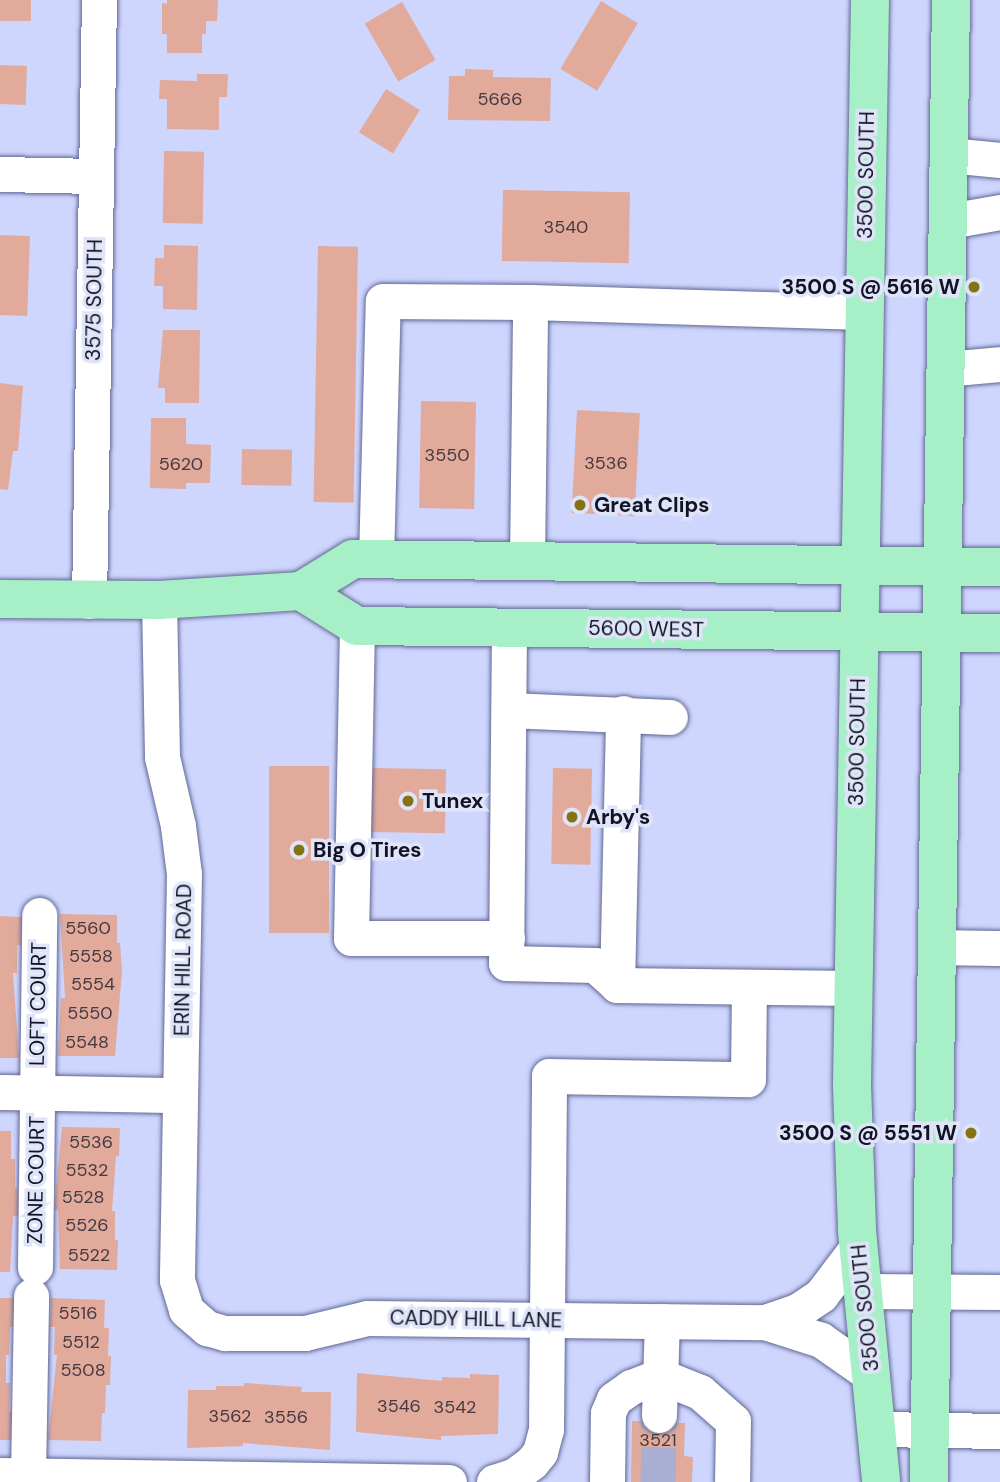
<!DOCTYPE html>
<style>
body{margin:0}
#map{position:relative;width:1000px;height:1482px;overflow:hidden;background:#ced6fe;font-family:"DM Sans",sans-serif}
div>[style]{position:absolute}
.building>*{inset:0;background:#e2aa9b;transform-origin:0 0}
.minor-tunnel>*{height:35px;margin-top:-17.5px;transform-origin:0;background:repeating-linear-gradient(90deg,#a8afd2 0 35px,transparent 0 53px)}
.roads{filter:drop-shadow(0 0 2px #616894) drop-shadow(0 0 2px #616894)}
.minor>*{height:35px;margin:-17.5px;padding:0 17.5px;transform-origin:17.5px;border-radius:17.5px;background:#fff}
.major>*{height:38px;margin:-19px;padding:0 19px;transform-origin:19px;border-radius:19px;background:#a7f0c7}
.dots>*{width:19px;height:19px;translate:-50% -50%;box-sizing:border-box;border:4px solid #e0e4f9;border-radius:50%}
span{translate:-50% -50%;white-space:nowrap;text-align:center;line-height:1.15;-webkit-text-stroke:7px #e0e4f9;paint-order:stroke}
.number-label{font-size:18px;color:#453942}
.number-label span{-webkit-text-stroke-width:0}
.street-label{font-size:21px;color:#111324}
.poi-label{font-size:21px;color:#111324;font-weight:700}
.right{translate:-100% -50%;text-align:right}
.left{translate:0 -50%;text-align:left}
</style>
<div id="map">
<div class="building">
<i style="left:0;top:0;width:31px;height:21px"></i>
<i style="clip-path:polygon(167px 0,218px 0,217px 21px,206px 21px,206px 34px,202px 34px,202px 53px,167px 53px,167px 34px,162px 34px,162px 3px,167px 4px)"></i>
<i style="left:601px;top:1px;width:43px;height:79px;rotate:31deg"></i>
<i style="left:402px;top:2px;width:67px;height:43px;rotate:60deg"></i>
<i style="left:0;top:65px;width:27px;height:39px;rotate:2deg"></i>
<i style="clip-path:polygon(465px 69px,493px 70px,493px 77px,551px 78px,550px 121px,448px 120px,449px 76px,465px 76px)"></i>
<i style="clip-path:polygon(197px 74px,228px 74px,227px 97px,219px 97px,219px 130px,167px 129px,167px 99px,159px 99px,160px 80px,197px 81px)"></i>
<i style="left:386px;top:89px;width:40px;height:51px;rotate:32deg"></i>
<i style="left:164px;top:151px;width:40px;height:72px;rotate:1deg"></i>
<i style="left:503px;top:190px;width:127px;height:71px;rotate:1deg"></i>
<i style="left:0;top:235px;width:30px;height:80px;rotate:2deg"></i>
<i style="clip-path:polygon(164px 245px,198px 246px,197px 310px,163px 309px,163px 286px,154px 286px,155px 258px,164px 258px)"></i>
<i style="left:318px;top:246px;width:40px;height:256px;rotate:1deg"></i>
<i style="clip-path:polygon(163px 330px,200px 330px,199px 403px,165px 403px,165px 388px,158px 388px)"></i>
<i style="clip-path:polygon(0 383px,23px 386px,18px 451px,13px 451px,8px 490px,0 489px)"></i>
<i style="left:421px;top:401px;width:55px;height:107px;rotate:1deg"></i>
<i style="left:577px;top:410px;width:63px;height:103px;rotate:3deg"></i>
<i style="clip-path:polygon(151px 418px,186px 418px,186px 444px,211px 445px,210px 483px,186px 483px,186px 489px,150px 488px)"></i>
<i style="left:242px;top:449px;width:50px;height:36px;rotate:1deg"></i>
<i style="left:269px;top:766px;width:60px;height:167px"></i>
<i style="left:372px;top:768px;width:74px;height:64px;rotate:1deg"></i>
<i style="left:553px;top:768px;width:39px;height:96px;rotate:1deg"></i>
<i style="clip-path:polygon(60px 914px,117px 915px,117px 943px,120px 943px,122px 971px,115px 1056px,58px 1056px,61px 998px,65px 998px)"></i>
<i style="clip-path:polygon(0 916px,22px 917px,21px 945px,17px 945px,17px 973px,13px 973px,19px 1058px,0 1058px)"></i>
<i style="clip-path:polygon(62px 1127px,120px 1128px,119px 1156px,116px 1156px,112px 1211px,115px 1211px,115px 1240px,118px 1240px,117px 1270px,60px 1269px,58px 1210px,54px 1210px)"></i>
<i style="clip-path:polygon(0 1131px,11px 1131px,11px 1159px,15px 1159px,15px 1188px,18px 1188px,18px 1216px,13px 1216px,10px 1272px,0 1272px)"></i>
<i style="clip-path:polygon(0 1298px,15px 1298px,14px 1327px,10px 1327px,9px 1355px,6px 1355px,6px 1383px,10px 1383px,9px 1412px,12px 1412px,11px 1440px,0 1440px)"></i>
<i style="clip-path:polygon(51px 1298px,105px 1300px,104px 1328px,109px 1328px,108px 1356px,111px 1356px,110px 1385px,106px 1385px,105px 1413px,102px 1413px,101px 1441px,48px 1440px,57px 1355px,54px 1355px,55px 1327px,50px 1327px)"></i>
<i style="clip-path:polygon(357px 1373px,442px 1381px,442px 1377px,470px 1378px,470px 1374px,499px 1375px,498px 1434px,441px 1436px,441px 1440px,356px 1432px)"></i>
<i style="clip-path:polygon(244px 1383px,302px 1387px,301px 1392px,331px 1392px,330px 1450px,243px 1443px,243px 1446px,187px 1448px,188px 1390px,216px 1390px,216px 1386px,244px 1386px)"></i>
<i style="clip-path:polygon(632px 1421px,685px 1423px,684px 1456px,693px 1457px,692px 1482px,631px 1482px)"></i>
</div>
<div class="minor-tunnel">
<i style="left:658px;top:1482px;width:67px;rotate:-89.1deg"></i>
</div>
<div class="roads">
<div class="minor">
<i style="left:949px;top:155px;width:51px;rotate:5.6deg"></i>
<i style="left:0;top:174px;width:96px;rotate:1.2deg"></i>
<i style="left:949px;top:221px;width:52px;rotate:-10deg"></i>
<i style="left:945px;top:369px;width:55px;rotate:-5.2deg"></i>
<i style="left:376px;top:560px;width:259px;rotate:-88.5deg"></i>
<i style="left:383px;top:301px;width:147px;rotate:0.4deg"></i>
<i style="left:530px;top:302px;width:334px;rotate:1.7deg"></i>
<i style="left:527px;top:561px;width:259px;rotate:-89.3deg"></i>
<i style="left:159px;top:600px;width:157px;rotate:88.9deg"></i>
<i style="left:162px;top:757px;width:71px;rotate:76.9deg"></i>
<i style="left:178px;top:826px;width:48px;rotate:82.9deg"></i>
<i style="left:184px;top:874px;width:406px;rotate:91deg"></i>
<i style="left:177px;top:1280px;width:31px;rotate:73deg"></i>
<i style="left:186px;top:1310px;width:28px;rotate:41deg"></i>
<i style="left:207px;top:1328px;width:19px;rotate:16deg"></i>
<i style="left:225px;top:1333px;width:80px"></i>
<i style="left:305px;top:1333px;width:64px;rotate:-13.6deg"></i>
<i style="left:367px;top:1318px;width:398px;rotate:0.6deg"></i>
<i style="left:765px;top:1322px;width:59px;rotate:17.8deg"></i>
<i style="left:821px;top:1340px;width:61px;rotate:35deg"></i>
<i style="left:89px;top:601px;width:601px;rotate:-89.05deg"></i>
<i style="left:357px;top:626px;width:312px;rotate:91.1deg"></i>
<i style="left:351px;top:938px;width:156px"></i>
<i style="left:509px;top:627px;width:336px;rotate:90.5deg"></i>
<i style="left:506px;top:963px;width:89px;rotate:1.3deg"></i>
<i style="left:595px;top:965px;width:30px;rotate:42deg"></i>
<i style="left:617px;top:985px;width:236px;rotate:0.7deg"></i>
<i style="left:509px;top:710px;width:161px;rotate:2.5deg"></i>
<i style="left:937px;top:947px;width:63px;rotate:0.9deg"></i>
<i style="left:617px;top:985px;width:272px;rotate:-88.7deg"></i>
<i style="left:0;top:1092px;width:180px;rotate:1deg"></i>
<i style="left:35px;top:1267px;width:352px;rotate:-89.3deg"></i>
<i style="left:863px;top:1291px;width:137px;rotate:0.4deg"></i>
<i style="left:765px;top:1322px;width:36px;rotate:-19deg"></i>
<i style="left:799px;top:1310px;width:27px;rotate:-34deg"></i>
<i style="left:821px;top:1295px;width:63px;rotate:-52.8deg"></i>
<i style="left:659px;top:1415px;width:94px;rotate:-88.2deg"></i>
<i style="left:876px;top:1429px;width:124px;rotate:0.9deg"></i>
<i style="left:0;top:1475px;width:449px;rotate:0.9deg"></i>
<i style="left:28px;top:1475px;width:179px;rotate:-89deg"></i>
<i style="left:494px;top:1482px;width:22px;rotate:-18deg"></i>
<i style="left:515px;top:1475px;width:21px;rotate:-37deg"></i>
<i style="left:532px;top:1462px;width:13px;rotate:-51deg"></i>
<i style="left:540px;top:1452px;width:24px;rotate:-75deg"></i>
<i style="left:546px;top:1429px;width:353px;rotate:-89.5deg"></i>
<i style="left:549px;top:1076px;width:199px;rotate:0.9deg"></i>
<i style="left:748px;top:1079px;width:92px;rotate:-89.4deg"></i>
<i style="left:607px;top:1482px;width:69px;rotate:-89.2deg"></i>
<i style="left:608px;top:1413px;width:15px;rotate:-67deg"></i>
<i style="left:614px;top:1399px;width:21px;rotate:-35deg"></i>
<i style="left:631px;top:1387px;width:31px;rotate:-21deg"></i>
<i style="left:660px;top:1376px;width:43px;rotate:21.8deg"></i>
<i style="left:700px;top:1392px;width:44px;rotate:41.3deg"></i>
<i style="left:733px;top:1421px;width:61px;rotate:90.9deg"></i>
</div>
<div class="major">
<i style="left:870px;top:0;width:1085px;rotate:90.95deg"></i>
<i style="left:852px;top:1085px;width:146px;rotate:88deg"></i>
<i style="left:857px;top:1231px;width:252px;rotate:84.5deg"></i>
<i style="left:301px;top:591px;width:66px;rotate:32deg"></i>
<i style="left:357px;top:626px;width:643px;rotate:0.62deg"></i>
<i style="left:0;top:599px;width:159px;rotate:0.4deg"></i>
<i style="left:159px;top:600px;width:142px;rotate:-3.6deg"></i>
<i style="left:301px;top:591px;width:61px;rotate:-31.6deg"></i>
<i style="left:353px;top:559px;width:647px;rotate:0.71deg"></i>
<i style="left:929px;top:1482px;width:1482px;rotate:-89.15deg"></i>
</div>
</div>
<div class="dots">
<i style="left:974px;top:287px;background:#857213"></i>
<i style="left:580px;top:505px;background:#857213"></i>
<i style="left:408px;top:801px;background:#857213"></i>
<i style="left:572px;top:817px;background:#857213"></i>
<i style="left:299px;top:850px;background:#857213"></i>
<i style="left:971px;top:1133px;background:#857213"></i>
</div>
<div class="number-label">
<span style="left:500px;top:99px">5666</span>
<span style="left:566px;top:227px">3540</span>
<span style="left:447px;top:455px">3550</span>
<span style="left:606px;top:463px">3536</span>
<span style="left:181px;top:464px">5620</span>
<span style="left:88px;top:928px">5560</span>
<span style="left:91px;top:956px">5558</span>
<span style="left:93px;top:984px">5554</span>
<span style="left:90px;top:1013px">5550</span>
<span style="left:87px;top:1042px">5548</span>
<span style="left:91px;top:1142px">5536</span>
<span style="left:87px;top:1170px">5532</span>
<span style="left:83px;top:1197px">5528</span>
<span style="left:87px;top:1225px">5526</span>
<span style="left:89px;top:1255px">5522</span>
<span style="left:78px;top:1313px">5516</span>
<span style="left:81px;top:1342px">5512</span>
<span style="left:83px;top:1370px">5508</span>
<span style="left:399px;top:1406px">3546</span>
<span style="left:455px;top:1407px">3542</span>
<span style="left:230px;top:1416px">3562</span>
<span style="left:286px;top:1417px">3556</span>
<span style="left:658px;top:1440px">3521</span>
</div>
<div class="street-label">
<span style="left:866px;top:175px;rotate:-89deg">3500 SOUTH</span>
<span style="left:94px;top:300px;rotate:-89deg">3575 SOUTH</span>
<span style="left:646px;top:629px;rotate:1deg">5600 WEST</span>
<span style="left:857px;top:742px;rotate:-89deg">3500 SOUTH</span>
<span style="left:183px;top:960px;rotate:-89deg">ERIN HILL ROAD</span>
<span style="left:38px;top:1004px;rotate:-89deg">LOFT COURT</span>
<span style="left:36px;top:1180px;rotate:-89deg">ZONE COURT</span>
<span style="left:865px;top:1308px;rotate:-96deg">3500 SOUTH</span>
<span style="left:476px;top:1319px;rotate:1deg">CADDY HILL LANE</span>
</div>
<div class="poi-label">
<span class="right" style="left:960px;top:287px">3500 S @ 5616 W</span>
<span class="left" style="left:594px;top:505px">Great Clips</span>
<span class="left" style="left:422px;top:801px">Tunex</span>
<span class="left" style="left:586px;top:817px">Arby's</span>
<span class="left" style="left:313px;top:850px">Big O Tires</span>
<span class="right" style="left:957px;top:1133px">3500 S @ 5551 W</span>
</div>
</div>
